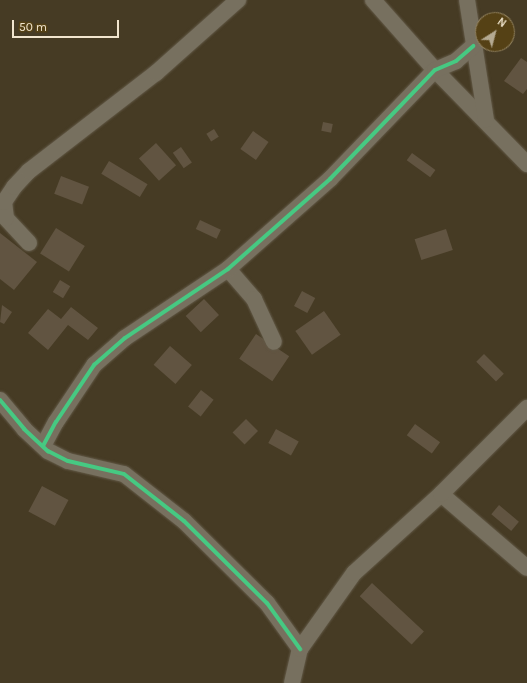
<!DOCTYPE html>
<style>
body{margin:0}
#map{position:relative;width:527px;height:683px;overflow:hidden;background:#463b24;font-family:Karla,sans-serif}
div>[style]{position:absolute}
.building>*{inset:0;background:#615441;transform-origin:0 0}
.roads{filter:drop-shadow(0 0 1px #625947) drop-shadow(0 0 1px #625947)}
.minor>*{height:16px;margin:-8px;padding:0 8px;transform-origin:8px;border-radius:8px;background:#77705f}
.cycleway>*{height:4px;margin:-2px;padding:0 2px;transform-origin:2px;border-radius:2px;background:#46c982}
span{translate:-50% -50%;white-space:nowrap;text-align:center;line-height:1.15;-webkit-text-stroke:3.5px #554115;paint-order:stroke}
.north{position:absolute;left:475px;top:12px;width:40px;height:40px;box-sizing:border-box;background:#554115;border:1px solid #93835f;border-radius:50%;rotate:36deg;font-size:11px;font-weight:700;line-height:16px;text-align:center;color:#f1e5ce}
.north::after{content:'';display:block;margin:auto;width:14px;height:18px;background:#b5aa92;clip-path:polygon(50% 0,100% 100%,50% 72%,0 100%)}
.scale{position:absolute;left:12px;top:20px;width:107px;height:18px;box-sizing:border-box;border:2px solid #f1e5ce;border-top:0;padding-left:5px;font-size:12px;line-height:14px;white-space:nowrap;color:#f1e5ce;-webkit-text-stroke:3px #554115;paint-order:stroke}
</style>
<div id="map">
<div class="building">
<i style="clip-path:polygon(521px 58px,527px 62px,527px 89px,523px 94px,504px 81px)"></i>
<i style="left:323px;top:122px;width:10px;height:9px;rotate:11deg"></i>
<i style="left:214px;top:129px;width:9px;height:9px;rotate:58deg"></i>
<i style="left:253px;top:131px;width:19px;height:22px;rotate:35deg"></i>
<i style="left:156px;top:143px;width:30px;height:23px;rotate:48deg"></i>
<i style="left:181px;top:147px;width:19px;height:10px;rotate:55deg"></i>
<i style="left:412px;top:153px;width:29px;height:9px;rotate:36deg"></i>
<i style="left:109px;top:161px;width:45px;height:15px;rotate:31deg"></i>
<i style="left:61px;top:176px;width:30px;height:19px;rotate:21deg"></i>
<i style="left:200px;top:220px;width:23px;height:10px;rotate:25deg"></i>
<i style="left:56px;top:228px;width:34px;height:30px;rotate:32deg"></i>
<i style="left:446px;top:229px;width:22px;height:33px;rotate:72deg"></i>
<i style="clip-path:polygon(0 233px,37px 262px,14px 290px,0 279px)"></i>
<i style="left:60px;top:280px;width:12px;height:14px;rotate:31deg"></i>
<i style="left:302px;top:291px;width:15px;height:17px;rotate:28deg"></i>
<i style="left:204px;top:299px;width:22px;height:25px;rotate:47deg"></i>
<i style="clip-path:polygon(2px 305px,12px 312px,4px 324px,0 322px)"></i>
<i style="clip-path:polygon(71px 307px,98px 328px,88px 340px,68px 325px,48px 350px,28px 333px,48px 309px,61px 319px)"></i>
<i style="left:324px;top:311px;width:29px;height:35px;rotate:55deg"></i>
<i style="left:256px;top:334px;width:40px;height:30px;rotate:34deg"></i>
<i style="left:170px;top:346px;width:29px;height:25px;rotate:41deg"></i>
<i style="left:484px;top:354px;width:28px;height:11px;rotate:45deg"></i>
<i style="left:201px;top:390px;width:16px;height:21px;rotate:38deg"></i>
<i style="left:246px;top:419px;width:17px;height:19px;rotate:45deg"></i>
<i style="left:415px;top:424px;width:31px;height:14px;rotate:36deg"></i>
<i style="left:276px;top:429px;width:26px;height:16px;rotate:29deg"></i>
<i style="left:42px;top:486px;width:30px;height:29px;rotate:28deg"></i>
<i style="left:499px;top:505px;width:26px;height:12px;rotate:40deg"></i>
<i style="left:372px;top:583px;width:71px;height:18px;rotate:43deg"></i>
</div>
<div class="roads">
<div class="minor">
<i style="left:373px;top:0;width:94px;rotate:48.5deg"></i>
<i style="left:435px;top:70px;width:132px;rotate:45.6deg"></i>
<i style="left:467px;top:0;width:121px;rotate:81deg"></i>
<i style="left:29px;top:243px;width:34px;rotate:-133deg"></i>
<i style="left:6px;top:218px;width:16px;rotate:-97deg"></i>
<i style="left:4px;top:202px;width:18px;rotate:-56deg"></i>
<i style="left:14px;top:187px;width:22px;rotate:-47deg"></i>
<i style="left:29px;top:171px;width:160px;rotate:-37.7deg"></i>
<i style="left:156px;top:73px;width:110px;rotate:-41.7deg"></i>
<i style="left:228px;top:269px;width:40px;rotate:49deg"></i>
<i style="left:254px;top:299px;width:47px;rotate:65.1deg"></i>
<i style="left:0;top:400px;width:38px;rotate:50deg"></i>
<i style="left:24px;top:429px;width:33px;rotate:43deg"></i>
<i style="left:48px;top:451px;width:22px;rotate:27deg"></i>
<i style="left:68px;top:461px;width:57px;rotate:13.1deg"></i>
<i style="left:124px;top:474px;width:76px;rotate:38.1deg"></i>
<i style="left:184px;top:521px;width:117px;rotate:44.7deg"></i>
<i style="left:267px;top:603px;width:57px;rotate:54.3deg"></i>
<i style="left:43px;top:446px;width:27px;rotate:-62deg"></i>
<i style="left:56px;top:422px;width:69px;rotate:-56.3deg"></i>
<i style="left:94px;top:365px;width:41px;rotate:-41.1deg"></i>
<i style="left:125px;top:338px;width:124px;rotate:-33.8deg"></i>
<i style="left:228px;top:269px;width:136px;rotate:-41.4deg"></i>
<i style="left:330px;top:179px;width:151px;rotate:-46.1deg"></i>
<i style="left:435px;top:70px;width:23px;rotate:-23deg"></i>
<i style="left:456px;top:61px;width:23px;rotate:-41deg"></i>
<i style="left:441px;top:494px;width:113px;rotate:40.7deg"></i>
<i style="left:292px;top:683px;width:35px;rotate:-77deg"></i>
<i style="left:300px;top:649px;width:93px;rotate:-54.6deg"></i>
<i style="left:354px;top:573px;width:118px;rotate:-42.2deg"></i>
<i style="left:441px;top:494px;width:122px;rotate:-45deg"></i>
</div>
</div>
<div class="cycleway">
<i style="left:0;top:400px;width:38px;rotate:50deg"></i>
<i style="left:24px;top:429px;width:33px;rotate:43deg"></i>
<i style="left:48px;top:451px;width:22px;rotate:27deg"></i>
<i style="left:68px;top:461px;width:57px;rotate:13.1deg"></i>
<i style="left:124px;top:474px;width:76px;rotate:38.1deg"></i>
<i style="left:184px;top:521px;width:117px;rotate:44.7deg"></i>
<i style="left:267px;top:603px;width:57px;rotate:54.3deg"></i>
<i style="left:43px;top:446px;width:27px;rotate:-62deg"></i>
<i style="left:56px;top:422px;width:69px;rotate:-56.3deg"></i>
<i style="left:94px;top:365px;width:41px;rotate:-41.1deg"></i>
<i style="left:125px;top:338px;width:124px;rotate:-33.8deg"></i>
<i style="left:228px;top:269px;width:136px;rotate:-41.4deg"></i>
<i style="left:330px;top:179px;width:151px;rotate:-46.1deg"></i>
<i style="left:435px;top:70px;width:23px;rotate:-23deg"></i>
<i style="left:456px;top:61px;width:23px;rotate:-41deg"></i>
</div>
<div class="north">N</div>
<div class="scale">50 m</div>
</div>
